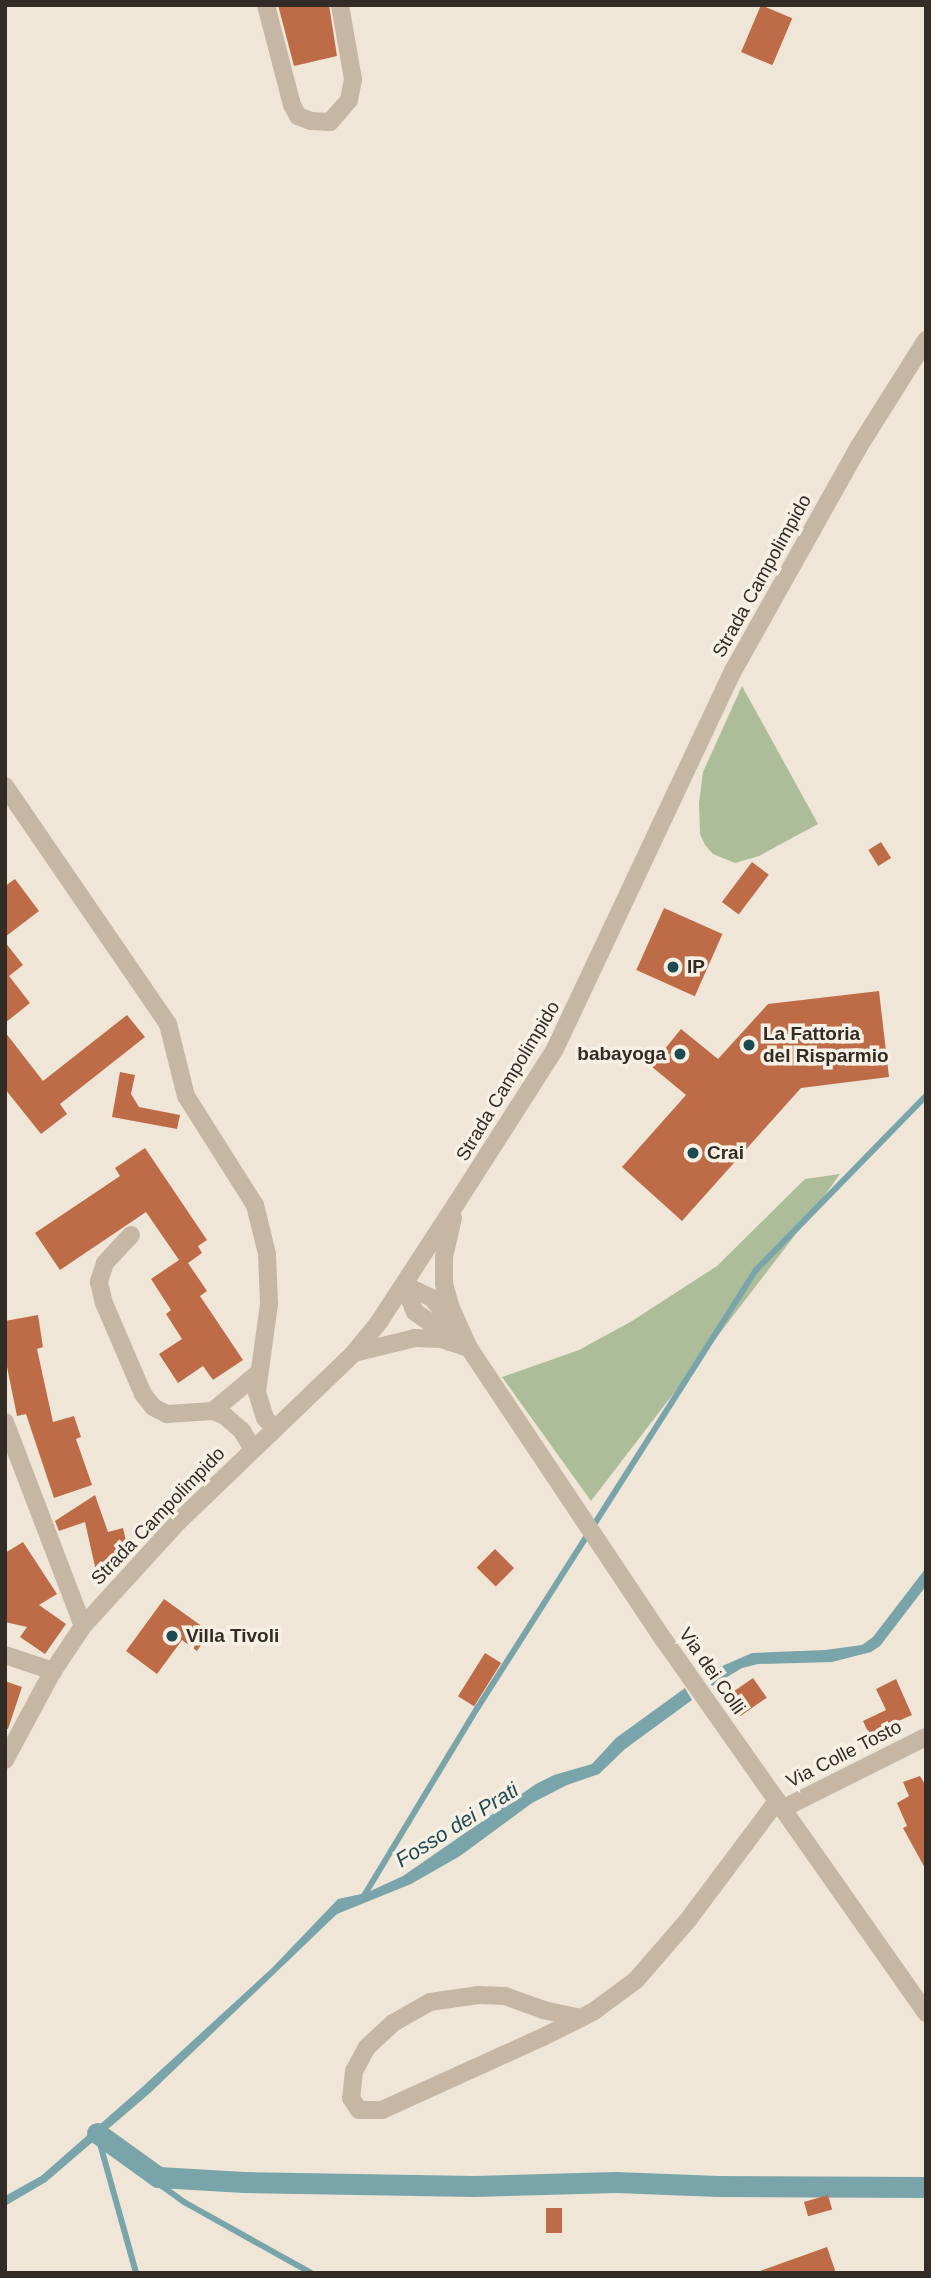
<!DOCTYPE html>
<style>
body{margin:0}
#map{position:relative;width:931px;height:2278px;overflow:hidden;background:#efe6d8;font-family:Helvetica,sans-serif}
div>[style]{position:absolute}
.green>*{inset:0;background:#aebd99}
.water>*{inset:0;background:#79a5aa}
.stream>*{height:6px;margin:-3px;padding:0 3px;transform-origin:3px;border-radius:3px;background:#79a5aa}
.canal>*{height:21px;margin:-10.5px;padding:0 10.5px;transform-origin:10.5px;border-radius:10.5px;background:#79a5aa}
.building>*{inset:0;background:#be6c47;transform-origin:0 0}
.minor>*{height:18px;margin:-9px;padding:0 9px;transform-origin:9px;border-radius:9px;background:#c6b7a5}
.dots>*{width:19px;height:19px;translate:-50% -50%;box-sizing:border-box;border:4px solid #f7f0e4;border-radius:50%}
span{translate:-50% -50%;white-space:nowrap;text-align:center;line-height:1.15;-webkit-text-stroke:7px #f7f0e4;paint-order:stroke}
.street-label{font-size:19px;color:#322b26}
.poi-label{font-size:19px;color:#322b26;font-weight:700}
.left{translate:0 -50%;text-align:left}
.right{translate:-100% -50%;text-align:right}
.water-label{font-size:21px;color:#1e4a51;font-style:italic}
.frame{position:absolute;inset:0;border:7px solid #322b26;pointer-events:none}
</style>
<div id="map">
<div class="green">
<i style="clip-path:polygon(742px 686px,818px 824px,759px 856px,735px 863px,713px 854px,705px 845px,700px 834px,699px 803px,703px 772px)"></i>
<i style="clip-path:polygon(840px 1174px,812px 1213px,591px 1501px,502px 1377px,579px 1350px,632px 1321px,717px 1266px,805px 1179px)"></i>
</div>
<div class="water">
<i style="clip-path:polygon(926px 1568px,926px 1586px,880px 1646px,871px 1652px,832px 1662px,758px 1664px,742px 1668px,712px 1686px,704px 1674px,752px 1653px,825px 1650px,862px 1645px,873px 1637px)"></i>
<i style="clip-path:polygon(685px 1688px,692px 1700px,625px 1749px,599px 1774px,567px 1785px,532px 1803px,460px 1856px,411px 1884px,337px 1914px,150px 2093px,46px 2182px,5px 2206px,5px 2196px,41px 2176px,139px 2090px,272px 1968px,338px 1899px,366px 1893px,403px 1876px,536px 1784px,554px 1775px,592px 1764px,616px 1738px)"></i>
</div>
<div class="stream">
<i style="left:362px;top:1899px;width:224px;rotate:-58.9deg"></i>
<i style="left:478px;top:1707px;width:518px;rotate:-57.54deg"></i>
<i style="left:756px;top:1270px;width:243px;rotate:-45.7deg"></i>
<i style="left:97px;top:2133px;width:145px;rotate:74.4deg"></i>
<i style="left:158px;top:2177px;width:10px;rotate:66deg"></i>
<i style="left:162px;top:2186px;width:27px;rotate:36deg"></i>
<i style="left:184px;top:2202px;width:145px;rotate:29.2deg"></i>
</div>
<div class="canal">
<i style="left:97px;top:2133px;width:75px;rotate:35.8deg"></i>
<i style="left:158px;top:2177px;width:86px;rotate:3.3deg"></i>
<i style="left:244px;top:2182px;width:230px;rotate:1deg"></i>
<i style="left:474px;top:2186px;width:142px;rotate:-1.6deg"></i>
<i style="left:616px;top:2182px;width:102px;rotate:2.2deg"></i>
<i style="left:718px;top:2186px;width:208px;rotate:0.3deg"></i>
</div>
<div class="building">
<i style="clip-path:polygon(278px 5px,329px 5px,337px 56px,294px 66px)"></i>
<i style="left:761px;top:5px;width:34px;height:51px;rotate:23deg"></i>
<i style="left:881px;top:842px;width:19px;height:15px;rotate:58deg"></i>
<i style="left:752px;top:862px;width:21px;height:50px;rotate:37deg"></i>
<i style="clip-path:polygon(15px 879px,39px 911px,5px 937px,5px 886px)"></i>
<i style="left:664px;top:908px;width:64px;height:68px;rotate:24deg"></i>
<i style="clip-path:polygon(5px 942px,23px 965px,9px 976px,30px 1003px,5px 1023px)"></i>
<i style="clip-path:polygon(879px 991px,889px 1077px,801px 1088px,682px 1221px,622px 1167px,686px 1095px,651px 1066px,681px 1029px,718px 1059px,768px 1004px)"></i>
<i style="clip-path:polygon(127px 1015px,145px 1037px,60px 1104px,67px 1114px,41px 1134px,5px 1089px,5px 1032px,43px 1081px)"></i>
<i style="clip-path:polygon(120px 1072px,135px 1075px,131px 1094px,139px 1107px,180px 1115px,177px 1129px,112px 1117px)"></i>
<i style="clip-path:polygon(145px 1148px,207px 1240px,198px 1246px,202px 1253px,188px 1263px,207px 1291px,200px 1296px,243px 1360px,213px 1380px,203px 1366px,178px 1383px,159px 1354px,182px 1339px,166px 1314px,171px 1310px,151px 1279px,179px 1260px,146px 1212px,60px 1270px,35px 1233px,120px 1176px,115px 1168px)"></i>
<i style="clip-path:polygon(38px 1315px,43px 1347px,37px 1349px,53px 1422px,74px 1416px,81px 1437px,76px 1439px,92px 1485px,54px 1498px,26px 1414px,17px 1416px,5px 1357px,5px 1321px)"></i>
<i style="clip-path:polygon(95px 1495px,108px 1532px,123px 1528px,130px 1558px,124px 1564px,96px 1571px,85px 1522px,59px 1531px,55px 1521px)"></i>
<i style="clip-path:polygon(23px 1542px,57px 1594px,39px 1605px,66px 1624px,45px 1654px,20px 1637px,27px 1627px,5px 1622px,5px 1553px)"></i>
<i style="left:495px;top:1549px;width:27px;height:26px;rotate:45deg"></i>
<i style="clip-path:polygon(164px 1599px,210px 1632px,197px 1651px,182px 1640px,157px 1674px,126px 1651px)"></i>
<i style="left:485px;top:1653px;width:19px;height:51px;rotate:32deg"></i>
<i style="left:753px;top:1678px;width:24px;height:32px;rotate:55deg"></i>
<i style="clip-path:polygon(896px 1679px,912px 1715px,887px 1726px,893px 1738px,875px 1747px,863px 1721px,886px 1710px,876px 1689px)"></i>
<i style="clip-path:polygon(5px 1681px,22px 1687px,8px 1729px,5px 1729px)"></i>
<i style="clip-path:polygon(920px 1776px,926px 1786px,926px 1870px,903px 1828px,907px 1826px,897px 1803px,909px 1796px,903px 1782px)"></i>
<i style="left:828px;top:2195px;width:15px;height:25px;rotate:74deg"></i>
<i style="left:546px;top:2208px;width:16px;height:25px"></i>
<i style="clip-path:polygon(827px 2247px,836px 2273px,761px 2273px,760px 2271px)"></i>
</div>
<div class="minor">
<i style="left:266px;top:5px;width:103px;rotate:75.4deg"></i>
<i style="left:292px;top:105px;width:13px;rotate:61deg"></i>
<i style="left:298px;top:116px;width:14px;rotate:21deg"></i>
<i style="left:311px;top:121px;width:19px;rotate:3deg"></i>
<i style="left:330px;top:122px;width:29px;rotate:-49deg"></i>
<i style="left:349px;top:100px;width:21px;rotate:-79deg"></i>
<i style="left:353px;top:79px;width:75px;rotate:-100deg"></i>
<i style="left:5px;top:786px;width:288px;rotate:55.6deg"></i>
<i style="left:168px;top:1024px;width:74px;rotate:76deg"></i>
<i style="left:186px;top:1096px;width:129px;rotate:57.7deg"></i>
<i style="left:255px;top:1205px;width:50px;rotate:76.2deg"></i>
<i style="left:267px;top:1254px;width:50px;rotate:87.7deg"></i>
<i style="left:269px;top:1304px;width:89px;rotate:97.8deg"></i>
<i style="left:257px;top:1392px;width:27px;rotate:73deg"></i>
<i style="left:265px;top:1418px;width:13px;rotate:48deg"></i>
<i style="left:453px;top:1218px;width:40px;rotate:103deg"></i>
<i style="left:444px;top:1257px;width:27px;rotate:90deg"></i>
<i style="left:444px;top:1284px;width:25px;rotate:74deg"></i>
<i style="left:451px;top:1308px;width:44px;rotate:65.8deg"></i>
<i style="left:469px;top:1348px;width:351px;rotate:56.3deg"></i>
<i style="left:664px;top:1640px;width:456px;rotate:54.9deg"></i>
<i style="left:131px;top:1235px;width:38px;rotate:133deg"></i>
<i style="left:105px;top:1263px;width:20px;rotate:108deg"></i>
<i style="left:99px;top:1282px;width:22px;rotate:77deg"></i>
<i style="left:104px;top:1303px;width:99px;rotate:66.8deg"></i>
<i style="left:143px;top:1394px;width:16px;rotate:52deg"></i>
<i style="left:153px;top:1407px;width:16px;rotate:27deg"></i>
<i style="left:167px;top:1414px;width:46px;rotate:-3.7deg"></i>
<i style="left:213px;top:1411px;width:13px;rotate:23deg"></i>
<i style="left:225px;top:1416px;width:23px;rotate:41deg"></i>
<i style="left:242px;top:1431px;width:21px;rotate:59deg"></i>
<i style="left:404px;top:1285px;width:29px;rotate:68deg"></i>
<i style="left:415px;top:1312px;width:44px;rotate:34.8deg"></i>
<i style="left:404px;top:1285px;width:31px;rotate:25deg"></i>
<i style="left:432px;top:1298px;width:27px;rotate:51deg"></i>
<i style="left:354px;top:1353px;width:63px;rotate:-13.8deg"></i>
<i style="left:415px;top:1338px;width:26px;rotate:2deg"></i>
<i style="left:441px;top:1339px;width:29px;rotate:18deg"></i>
<i style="left:213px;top:1411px;width:57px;rotate:-40.1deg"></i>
<i style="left:5px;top:1422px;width:218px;rotate:69.1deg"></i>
<i style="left:5px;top:1655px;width:51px;rotate:18.4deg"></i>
<i style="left:5px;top:1760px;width:101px;rotate:-61.7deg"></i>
<i style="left:53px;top:1671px;width:54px;rotate:-56.3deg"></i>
<i style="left:83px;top:1626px;width:141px;rotate:-47.6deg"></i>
<i style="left:178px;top:1522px;width:244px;rotate:-43.8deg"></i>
<i style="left:354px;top:1353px;width:40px;rotate:-51deg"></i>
<i style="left:379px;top:1322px;width:141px;rotate:-56.9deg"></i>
<i style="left:456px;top:1204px;width:184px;rotate:-57.4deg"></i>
<i style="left:555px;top:1049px;width:418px;rotate:-64.8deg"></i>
<i style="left:733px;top:671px;width:256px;rotate:-60.7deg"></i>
<i style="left:858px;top:448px;width:128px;rotate:-57.8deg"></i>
<i style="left:782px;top:1809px;width:161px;rotate:-26.6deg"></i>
<i style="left:581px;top:2018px;width:38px;rotate:-168deg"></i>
<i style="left:544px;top:2010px;width:41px;rotate:-160.3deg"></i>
<i style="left:505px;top:1996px;width:26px;rotate:-178deg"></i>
<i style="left:479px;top:1995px;width:49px;rotate:171.9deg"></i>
<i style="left:430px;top:2002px;width:43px;rotate:150.4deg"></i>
<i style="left:393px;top:2023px;width:35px;rotate:137deg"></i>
<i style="left:367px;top:2047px;width:27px;rotate:118deg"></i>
<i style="left:354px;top:2071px;width:27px;rotate:96deg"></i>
<i style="left:351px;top:2098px;width:14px;rotate:56deg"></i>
<i style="left:359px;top:2110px;width:23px"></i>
<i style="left:382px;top:2110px;width:177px;rotate:-24.4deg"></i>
<i style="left:543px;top:2037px;width:42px;rotate:-26.6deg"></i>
<i style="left:581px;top:2018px;width:15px;rotate:-28deg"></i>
<i style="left:594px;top:2011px;width:52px;rotate:-36.4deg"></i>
<i style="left:636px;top:1980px;width:79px;rotate:-49.1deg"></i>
<i style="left:688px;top:1920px;width:149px;rotate:-53.2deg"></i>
</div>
<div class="dots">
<i style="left:673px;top:967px;background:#1e4a51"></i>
<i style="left:749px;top:1045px;background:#1e4a51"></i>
<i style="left:680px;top:1054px;background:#1e4a51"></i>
<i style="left:693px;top:1153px;background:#1e4a51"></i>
<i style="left:172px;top:1636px;background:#1e4a51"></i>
</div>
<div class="street-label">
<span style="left:762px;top:576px;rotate:-61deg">Strada Campolimpido</span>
<span style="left:508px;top:1081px;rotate:-59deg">Strada Campolimpido</span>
<span style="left:158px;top:1516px;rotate:-46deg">Strada Campolimpido</span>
<span style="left:712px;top:1671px;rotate:55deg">Via dei Colli</span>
<span style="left:844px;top:1754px;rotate:-27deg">Via Colle Tosto</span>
</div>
<div class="poi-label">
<span class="left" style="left:687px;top:967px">IP</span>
<span class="left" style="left:763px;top:1045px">La Fattoria<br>del Risparmio</span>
<span class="right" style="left:666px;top:1054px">babayoga</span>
<span class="left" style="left:707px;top:1153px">Crai</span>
<span class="left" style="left:186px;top:1636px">Villa Tivoli</span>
</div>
<div class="water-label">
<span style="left:457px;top:1825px;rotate:-32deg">Fosso dei Prati</span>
</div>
<div class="frame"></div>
</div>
